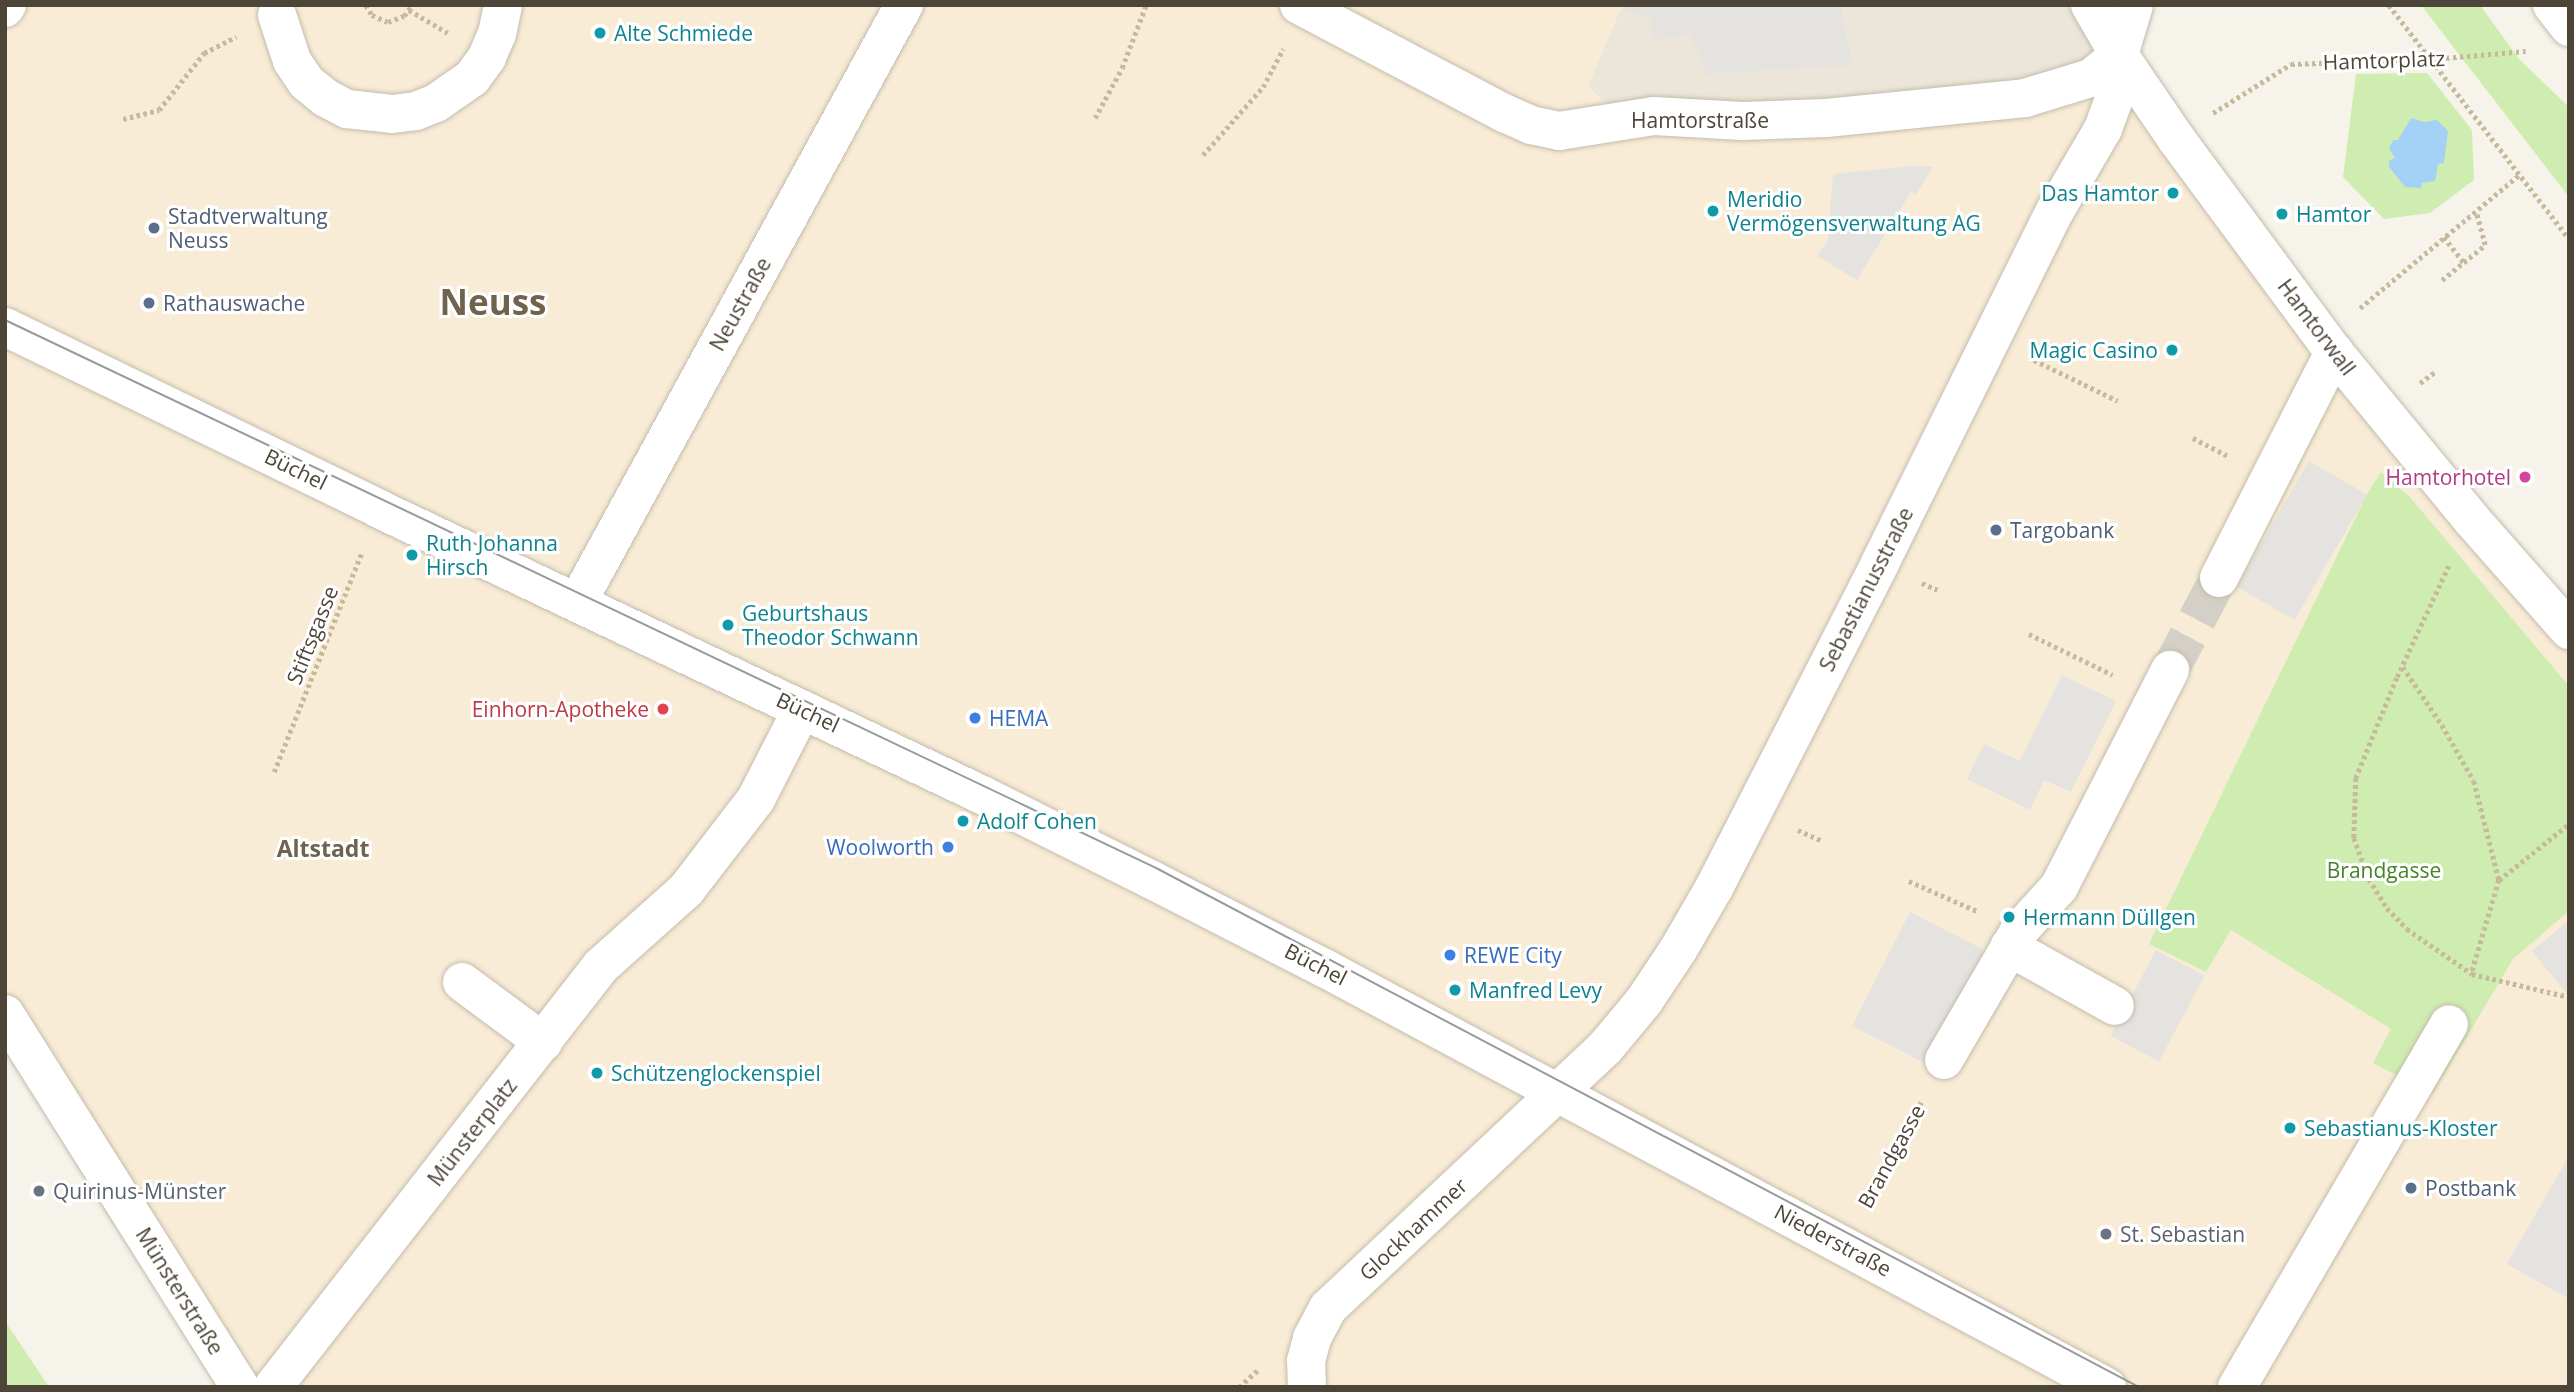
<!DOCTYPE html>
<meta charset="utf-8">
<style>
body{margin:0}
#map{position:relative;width:2574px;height:1392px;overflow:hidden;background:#f6f3eb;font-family:"Open Sans",sans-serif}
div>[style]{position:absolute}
.residential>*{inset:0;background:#ebe6d9}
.commercial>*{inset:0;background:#f9ecd6}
.green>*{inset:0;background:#cfedb1}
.parking>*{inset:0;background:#e5e3df;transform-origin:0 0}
.water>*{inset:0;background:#a4d1f6}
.minor-tunnel>*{height:38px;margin-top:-19px;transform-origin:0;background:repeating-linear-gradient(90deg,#d4d0c7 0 38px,transparent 0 57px)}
.path>*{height:4.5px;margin-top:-2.25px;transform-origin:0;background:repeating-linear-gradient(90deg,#c6b99c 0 3.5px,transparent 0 7px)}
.roads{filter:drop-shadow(0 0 2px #c3bcac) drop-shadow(0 0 2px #c3bcac)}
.minor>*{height:38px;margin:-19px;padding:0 19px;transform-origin:19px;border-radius:19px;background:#fff}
.tram>*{height:2px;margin:-1px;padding:0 1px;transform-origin:1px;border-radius:1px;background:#9a9a9a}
.dots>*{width:19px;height:19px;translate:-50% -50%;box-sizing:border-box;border:4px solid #fff;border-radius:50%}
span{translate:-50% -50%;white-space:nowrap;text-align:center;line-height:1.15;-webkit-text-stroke:6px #fff;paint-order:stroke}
.culture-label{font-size:21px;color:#0d838f}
.left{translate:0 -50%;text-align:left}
.right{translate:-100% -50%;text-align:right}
.street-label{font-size:21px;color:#4c4538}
.service-label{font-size:21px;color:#4e5e75}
.hotel-label{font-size:21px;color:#b23c85}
.health-label{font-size:21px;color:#be3a42}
.shop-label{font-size:21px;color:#366cbe}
.park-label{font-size:21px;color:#448425}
.worship-label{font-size:21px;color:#5b616d}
.neighbourhood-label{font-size:23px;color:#6f634e;font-weight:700}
.town-label{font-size:35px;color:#6f634e;font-weight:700}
.frame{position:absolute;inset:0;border:7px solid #4c4538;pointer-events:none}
</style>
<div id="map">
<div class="residential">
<i style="clip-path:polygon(1622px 5px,2085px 5px,2111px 51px,2029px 91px,1618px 116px,1588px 86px)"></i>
</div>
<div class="commercial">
<i style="clip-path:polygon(5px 5px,1622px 5px,1588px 86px,1618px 116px,2029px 91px,2111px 51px,2569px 640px,2569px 1387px,245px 1387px,5px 1003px)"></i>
</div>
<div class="green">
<i style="clip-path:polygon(2421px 5px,2480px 5px,2519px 59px,2569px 107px,2569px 197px)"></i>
<i style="clip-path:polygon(2427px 73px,2472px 130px,2474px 180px,2430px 213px,2384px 219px,2343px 177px,2356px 74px)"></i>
<i style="clip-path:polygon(2381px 472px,2410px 497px,2569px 686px,2569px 911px,2513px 959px,2433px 1094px,2373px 1063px,2391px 1029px,2231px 930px,2206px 972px,2149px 944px,2367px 494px)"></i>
<i style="clip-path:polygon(5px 1321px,49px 1387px,9px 1387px,5px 1383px)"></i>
</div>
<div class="parking">
<i style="clip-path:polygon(1623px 5px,1840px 5px,1852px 65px,1705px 74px,1691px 33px,1653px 42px,1651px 20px,1622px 8px)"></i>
<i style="clip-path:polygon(1908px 166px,1933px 167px,1916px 195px,1911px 192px,1857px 280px,1817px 256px,1828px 240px,1833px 174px)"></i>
<i style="left:2309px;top:461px;width:67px;height:145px;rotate:30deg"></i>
<i style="clip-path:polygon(2062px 675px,2116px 701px,2071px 792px,2044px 780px,2030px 810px,1967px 779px,1984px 744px,2020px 761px)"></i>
<i style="left:1910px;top:912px;width:83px;height:128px;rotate:27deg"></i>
<i style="clip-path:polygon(2569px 920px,2569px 996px,2532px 951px)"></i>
<i style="left:2156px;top:950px;width:55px;height:97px;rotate:28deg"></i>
<i style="clip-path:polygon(2569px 1156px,2569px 1299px,2507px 1264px)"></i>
</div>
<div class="water">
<i style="clip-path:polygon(2411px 118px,2424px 122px,2437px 120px,2448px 131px,2444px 163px,2438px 164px,2435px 181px,2422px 183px,2421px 188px,2405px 187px,2389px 167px,2389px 161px,2395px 158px,2389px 148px,2393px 140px,2398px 140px)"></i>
</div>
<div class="minor-tunnel">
<i style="left:2170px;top:670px;width:104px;rotate:-62deg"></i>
</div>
<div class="path">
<i style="left:366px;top:5px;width:12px;rotate:59deg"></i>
<i style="left:372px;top:15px;width:17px;rotate:24deg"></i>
<i style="left:388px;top:22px;width:17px;rotate:-21deg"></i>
<i style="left:404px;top:16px;width:14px;rotate:-54deg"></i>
<i style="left:2389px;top:5px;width:295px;rotate:52.4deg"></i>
<i style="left:409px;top:10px;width:45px;rotate:30.5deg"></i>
<i style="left:2213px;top:113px;width:92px;rotate:-32.1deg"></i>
<i style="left:2291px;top:64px;width:141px;rotate:-2deg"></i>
<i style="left:2432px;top:59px;width:94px;rotate:-4.9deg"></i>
<i style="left:1095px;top:118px;width:57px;rotate:-61.6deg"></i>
<i style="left:1122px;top:68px;width:67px;rotate:-69.1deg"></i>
<i style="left:123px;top:119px;width:37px;rotate:-14deg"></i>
<i style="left:159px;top:110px;width:73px;rotate:-51.7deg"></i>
<i style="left:204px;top:53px;width:36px;rotate:-27deg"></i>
<i style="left:1203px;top:155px;width:91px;rotate:-48.6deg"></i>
<i style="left:1263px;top:87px;width:43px;rotate:-62.2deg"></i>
<i style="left:2444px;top:237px;width:33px;rotate:52deg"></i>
<i style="left:2442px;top:280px;width:55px;rotate:-39.1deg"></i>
<i style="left:2485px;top:245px;width:35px;rotate:-105deg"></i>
<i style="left:2360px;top:308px;width:209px;rotate:-39.9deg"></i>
<i style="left:2034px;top:360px;width:93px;rotate:26deg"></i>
<i style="left:2420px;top:383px;width:20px;rotate:-37deg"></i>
<i style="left:2193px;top:438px;width:39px;rotate:27deg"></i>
<i style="left:2449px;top:566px;width:123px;rotate:114.9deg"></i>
<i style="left:2397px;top:678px;width:108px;rotate:112.3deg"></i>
<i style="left:2356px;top:778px;width:60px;rotate:91.9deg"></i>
<i style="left:2354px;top:838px;width:44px;rotate:69.9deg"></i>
<i style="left:2369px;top:879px;width:34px;rotate:58deg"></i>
<i style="left:2387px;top:908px;width:29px;rotate:46deg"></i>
<i style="left:2407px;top:929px;width:79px;rotate:34.7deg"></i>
<i style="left:2472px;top:974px;width:100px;rotate:13.3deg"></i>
<i style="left:1922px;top:583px;width:17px;rotate:24deg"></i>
<i style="left:2029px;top:634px;width:93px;rotate:26deg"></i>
<i style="left:2403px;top:667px;width:70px;rotate:56.1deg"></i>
<i style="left:2442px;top:725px;width:64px;rotate:60.3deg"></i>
<i style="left:2474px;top:781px;width:102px;rotate:75.8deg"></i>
<i style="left:2499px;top:880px;width:99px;rotate:106.4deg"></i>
<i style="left:274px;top:772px;width:237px;rotate:-68.2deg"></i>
<i style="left:1798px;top:830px;width:27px;rotate:24deg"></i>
<i style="left:2499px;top:880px;width:90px;rotate:-38.7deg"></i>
<i style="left:1909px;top:881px;width:74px;rotate:23.8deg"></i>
<i style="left:1865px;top:1203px;width:117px;rotate:-60.8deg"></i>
<i style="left:1239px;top:1387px;width:27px;rotate:-42deg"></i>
</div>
<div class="roads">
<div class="minor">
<i style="left:1299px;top:5px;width:232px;rotate:27.8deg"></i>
<i style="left:1504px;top:113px;width:30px;rotate:24deg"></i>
<i style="left:1531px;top:125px;width:29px;rotate:12deg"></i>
<i style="left:1559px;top:131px;width:96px;rotate:-9deg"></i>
<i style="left:1654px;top:116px;width:89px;rotate:3.2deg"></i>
<i style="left:1743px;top:121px;width:83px;rotate:-2.1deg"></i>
<i style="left:1826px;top:118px;width:200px;rotate:-5.7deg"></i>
<i style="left:2025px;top:98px;width:69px;rotate:-16.9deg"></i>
<i style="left:2091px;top:78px;width:36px;rotate:-39deg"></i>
<i style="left:2090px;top:5px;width:58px;rotate:59.9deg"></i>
<i style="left:2119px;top:55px;width:103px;rotate:55.7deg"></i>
<i style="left:2177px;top:140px;width:264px;rotate:53.5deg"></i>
<i style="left:2334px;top:352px;width:217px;rotate:50.6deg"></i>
<i style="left:2472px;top:520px;width:147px;rotate:48.6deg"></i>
<i style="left:2552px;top:5px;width:28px;rotate:52deg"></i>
<i style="left:5px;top:8px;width:4px;rotate:-56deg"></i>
<i style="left:277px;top:15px;width:48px;rotate:71.9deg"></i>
<i style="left:292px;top:61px;width:25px;rotate:56deg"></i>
<i style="left:306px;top:82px;width:26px;rotate:39deg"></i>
<i style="left:326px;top:98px;width:24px;rotate:28deg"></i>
<i style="left:347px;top:109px;width:45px;rotate:6.3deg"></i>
<i style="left:392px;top:114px;width:24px;rotate:-7deg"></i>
<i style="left:416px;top:111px;width:22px;rotate:-22deg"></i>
<i style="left:436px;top:103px;width:44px;rotate:-34.8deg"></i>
<i style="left:472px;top:78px;width:26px;rotate:-54deg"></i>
<i style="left:487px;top:57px;width:25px;rotate:-67deg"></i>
<i style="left:497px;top:34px;width:30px;rotate:-78deg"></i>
<i style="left:5px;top:327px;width:416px;rotate:25.9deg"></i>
<i style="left:379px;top:509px;width:667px;rotate:25.37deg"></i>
<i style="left:982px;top:795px;width:190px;rotate:26.6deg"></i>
<i style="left:1152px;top:880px;width:195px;rotate:27.1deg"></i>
<i style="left:1326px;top:969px;width:886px;rotate:28.16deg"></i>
<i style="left:2219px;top:578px;width:254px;rotate:-63deg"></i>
<i style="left:577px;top:603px;width:682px;rotate:-61.33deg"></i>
<i style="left:2009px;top:947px;width:121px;rotate:29.1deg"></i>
<i style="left:462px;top:982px;width:101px;rotate:36.5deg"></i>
<i style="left:5px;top:1014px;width:441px;rotate:57.8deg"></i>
<i style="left:1944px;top:1060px;width:149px;rotate:-59.8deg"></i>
<i style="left:2019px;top:931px;width:59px;rotate:-47.7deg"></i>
<i style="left:2059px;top:887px;width:244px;rotate:-62.9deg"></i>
<i style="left:273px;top:1387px;width:534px;rotate:-52.08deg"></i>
<i style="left:601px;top:966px;width:114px;rotate:-41.8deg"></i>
<i style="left:686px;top:890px;width:115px;rotate:-52.4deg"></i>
<i style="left:756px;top:799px;width:101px;rotate:-62.9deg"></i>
<i style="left:1307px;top:1387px;width:26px;rotate:-92deg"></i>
<i style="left:1306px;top:1361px;width:24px;rotate:-75deg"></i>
<i style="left:1312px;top:1338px;width:34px;rotate:-62deg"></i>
<i style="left:1328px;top:1308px;width:380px;rotate:-43.2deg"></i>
<i style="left:1605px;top:1048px;width:61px;rotate:-50.3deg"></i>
<i style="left:1644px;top:1001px;width:61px;rotate:-56.3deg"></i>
<i style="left:1678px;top:950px;width:72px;rotate:-59.9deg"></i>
<i style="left:1714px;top:888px;width:365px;rotate:-62.9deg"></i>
<i style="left:1880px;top:563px;width:393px;rotate:-63.6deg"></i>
<i style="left:2055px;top:211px;width:95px;rotate:-59.7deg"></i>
<i style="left:2103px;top:129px;width:33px;rotate:-70deg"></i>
<i style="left:2114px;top:98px;width:43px;rotate:-83.4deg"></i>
<i style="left:2119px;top:55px;width:52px;rotate:-73.3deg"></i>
<i style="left:2237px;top:1387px;width:420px;rotate:-59.7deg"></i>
</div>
</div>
<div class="tram">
<i style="left:5px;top:320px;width:1277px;rotate:25.46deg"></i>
<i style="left:1158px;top:869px;width:1109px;rotate:27.84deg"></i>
</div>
<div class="dots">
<i style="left:600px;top:33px;background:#0f9aa8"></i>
<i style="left:2173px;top:193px;background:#0f9aa8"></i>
<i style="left:1713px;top:211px;background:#0f9aa8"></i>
<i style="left:2282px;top:214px;background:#0f9aa8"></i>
<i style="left:154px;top:228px;background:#5c6f8a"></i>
<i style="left:149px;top:303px;background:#5c6f8a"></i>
<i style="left:2172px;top:350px;background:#0f9aa8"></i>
<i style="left:2525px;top:477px;background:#d1479c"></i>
<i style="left:1996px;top:530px;background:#5c6f8a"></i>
<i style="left:412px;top:555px;background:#0f9aa8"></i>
<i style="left:728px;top:625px;background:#0f9aa8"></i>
<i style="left:663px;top:709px;background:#e0444e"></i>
<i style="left:975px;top:718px;background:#3f7fe0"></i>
<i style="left:963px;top:821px;background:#0f9aa8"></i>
<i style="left:948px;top:847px;background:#3f7fe0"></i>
<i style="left:2009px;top:917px;background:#0f9aa8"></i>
<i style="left:1450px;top:955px;background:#3f7fe0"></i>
<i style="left:1455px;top:990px;background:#0f9aa8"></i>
<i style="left:597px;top:1073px;background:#0f9aa8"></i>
<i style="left:2290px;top:1128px;background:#0f9aa8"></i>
<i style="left:2411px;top:1188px;background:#5c6f8a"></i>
<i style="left:39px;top:1191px;background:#6b7280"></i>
<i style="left:2106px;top:1234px;background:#6b7280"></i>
</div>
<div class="culture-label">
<span class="left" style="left:614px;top:33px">Alte Schmiede</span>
<span class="right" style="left:2159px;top:193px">Das Hamtor</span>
<span class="left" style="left:1727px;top:211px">Meridio<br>Vermögensverwaltung AG</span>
<span class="left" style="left:2296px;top:214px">Hamtor</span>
<span class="right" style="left:2158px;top:350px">Magic Casino</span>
<span class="left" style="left:426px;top:555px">Ruth Johanna<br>Hirsch</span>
<span class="left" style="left:742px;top:625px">Geburtshaus<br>Theodor Schwann</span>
<span class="left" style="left:977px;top:821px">Adolf Cohen</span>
<span class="left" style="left:2023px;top:917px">Hermann Düllgen</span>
<span class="left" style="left:1469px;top:990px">Manfred Levy</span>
<span class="left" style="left:611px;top:1073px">Schützenglockenspiel</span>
<span class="left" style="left:2304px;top:1128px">Sebastianus-Kloster</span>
</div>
<div class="street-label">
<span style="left:2384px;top:60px;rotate:-2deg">Hamtorplatz</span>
<span style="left:1700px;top:120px">Hamtorstraße</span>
<span style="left:740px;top:304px;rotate:-61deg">Neustraße</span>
<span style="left:2317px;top:327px;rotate:53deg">Hamtorwall</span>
<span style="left:296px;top:469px;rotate:26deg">Büchel</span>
<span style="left:1866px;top:589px;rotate:-63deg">Sebastianusstraße</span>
<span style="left:312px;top:635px;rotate:-68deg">Stiftsgasse</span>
<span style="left:808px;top:712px;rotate:25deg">Büchel</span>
<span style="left:1316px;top:964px;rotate:27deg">Büchel</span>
<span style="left:472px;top:1132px;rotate:-52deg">Münsterplatz</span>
<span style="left:1891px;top:1156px;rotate:-61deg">Brandgasse</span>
<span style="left:1413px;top:1229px;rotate:-43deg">Glockhammer</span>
<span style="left:1833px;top:1240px;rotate:28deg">Niederstraße</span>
<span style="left:180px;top:1291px;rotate:58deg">Münsterstraße</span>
</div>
<div class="service-label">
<span class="left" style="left:168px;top:228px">Stadtverwaltung<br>Neuss</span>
<span class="left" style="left:163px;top:303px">Rathauswache</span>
<span class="left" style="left:2010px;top:530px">Targobank</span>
<span class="left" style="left:2425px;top:1188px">Postbank</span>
</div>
<div class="hotel-label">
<span class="right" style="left:2511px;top:477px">Hamtorhotel</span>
</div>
<div class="health-label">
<span class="right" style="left:649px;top:709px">Einhorn-Apotheke</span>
</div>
<div class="shop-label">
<span class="left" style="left:989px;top:718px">HEMA</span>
<span class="right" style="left:934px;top:847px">Woolworth</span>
<span class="left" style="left:1464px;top:955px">REWE City</span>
</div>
<div class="park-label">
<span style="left:2384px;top:870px">Brandgasse</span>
</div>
<div class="worship-label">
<span class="left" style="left:53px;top:1191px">Quirinus-Münster</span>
<span class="left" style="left:2120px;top:1234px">St. Sebastian</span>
</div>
<div class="neighbourhood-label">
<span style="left:323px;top:848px">Altstadt</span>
</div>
<div class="town-label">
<span style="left:493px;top:302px">Neuss</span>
</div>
<div class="frame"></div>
</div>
